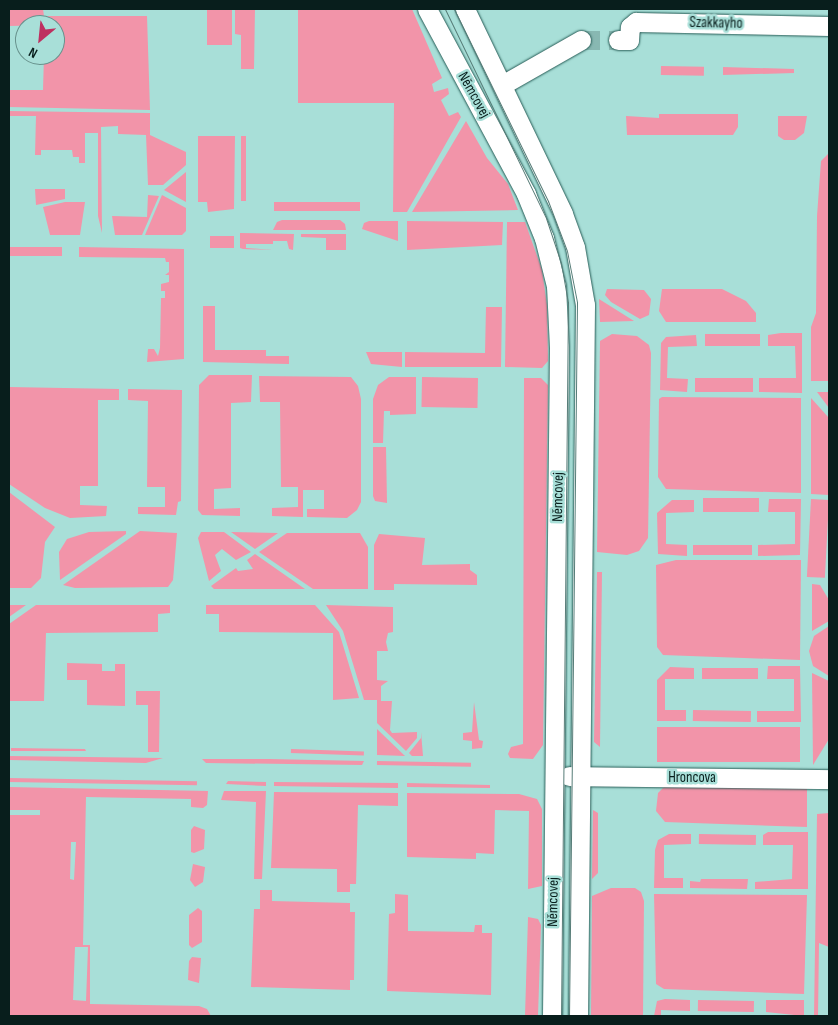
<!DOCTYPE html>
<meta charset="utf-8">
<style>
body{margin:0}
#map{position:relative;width:838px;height:1025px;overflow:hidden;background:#a8dfd8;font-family:"Sofia Sans Condensed",sans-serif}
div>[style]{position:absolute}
.green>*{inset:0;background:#f294a9;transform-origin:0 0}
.minor-tunnel>*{height:19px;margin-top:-9.5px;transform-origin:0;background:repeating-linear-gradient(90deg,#88b8b2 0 19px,transparent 0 28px)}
.roads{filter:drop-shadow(0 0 1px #275c56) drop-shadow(0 0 1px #275c56)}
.minor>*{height:19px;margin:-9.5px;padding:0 9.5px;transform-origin:9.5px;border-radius:9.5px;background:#fff}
.tram>*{height:1px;margin:-0.5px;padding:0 0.5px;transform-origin:0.5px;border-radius:0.5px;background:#567c77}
span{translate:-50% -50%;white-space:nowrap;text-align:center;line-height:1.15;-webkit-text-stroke:5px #a8dfd8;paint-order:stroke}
.street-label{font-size:15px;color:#081e1c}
.frame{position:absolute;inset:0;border:10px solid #081e1c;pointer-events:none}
.north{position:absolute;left:15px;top:15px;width:50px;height:50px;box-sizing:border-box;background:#a8dfd8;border:1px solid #68928d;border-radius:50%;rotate:208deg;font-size:14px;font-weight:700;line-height:20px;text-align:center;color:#081e1c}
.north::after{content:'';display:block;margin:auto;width:18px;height:22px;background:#be3060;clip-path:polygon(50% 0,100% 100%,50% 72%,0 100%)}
</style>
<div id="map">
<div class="green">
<i style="clip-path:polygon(10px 9px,43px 9px,44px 16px,147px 16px,150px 110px,9px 107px,9px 90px,43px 90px,44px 55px,55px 55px,55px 25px,9px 26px)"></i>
<i style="left:207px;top:9px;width:25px;height:36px"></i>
<i style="clip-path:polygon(235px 9px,255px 9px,254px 69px,241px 69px,241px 35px,235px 34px)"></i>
<i style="clip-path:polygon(298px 9px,412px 9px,442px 78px,432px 84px,434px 92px,448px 88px,449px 94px,441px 100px,449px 116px,458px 112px,461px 117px,407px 212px,393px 212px,394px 103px,298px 103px)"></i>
<i style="left:661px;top:66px;width:43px;height:9px;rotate:1deg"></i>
<i style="clip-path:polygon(723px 67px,794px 69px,794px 73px,723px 75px)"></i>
<i style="clip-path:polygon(9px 111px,150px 113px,150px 135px,186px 152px,186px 165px,163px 185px,148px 185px,146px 135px,118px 134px,118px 126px,101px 127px,102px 233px,98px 216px,98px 133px,85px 133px,85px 163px,79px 163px,79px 157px,73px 157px,72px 150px,41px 150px,41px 155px,35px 155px,36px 116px,9px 116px)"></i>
<i style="clip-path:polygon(659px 114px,738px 114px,738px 127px,733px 135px,627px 135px,626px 116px,659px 118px)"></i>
<i style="clip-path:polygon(778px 116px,807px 116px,804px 133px,795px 140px,784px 140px,778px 136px)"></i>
<i style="clip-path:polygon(466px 121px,487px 158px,508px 184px,518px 210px,412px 212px)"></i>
<i style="clip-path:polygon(198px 136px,235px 136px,234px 209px,208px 212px,207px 202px,198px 202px)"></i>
<i style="left:241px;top:136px;width:5px;height:65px"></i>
<i style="clip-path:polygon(829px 153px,829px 381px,811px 381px,811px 327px,816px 313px,817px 216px,821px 161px)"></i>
<i style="clip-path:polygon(186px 172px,186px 202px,164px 190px)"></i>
<i style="clip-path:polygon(35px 189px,65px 189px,65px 199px,36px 205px)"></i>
<i style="clip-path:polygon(148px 195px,159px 196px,142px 235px,115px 235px,112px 216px,147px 217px)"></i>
<i style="clip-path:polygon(162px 195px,186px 208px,186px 231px,182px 235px,145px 235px)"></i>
<i style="clip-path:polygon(65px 202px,85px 202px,80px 235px,50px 235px,43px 207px)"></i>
<i style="left:274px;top:202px;width:86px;height:9px"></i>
<i style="clip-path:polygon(282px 220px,340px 220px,345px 224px,346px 230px,273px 230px,277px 222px)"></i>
<i style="clip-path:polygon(369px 221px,398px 221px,398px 241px,362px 229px,364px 223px)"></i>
<i style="clip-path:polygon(407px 221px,503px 222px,502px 245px,407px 250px)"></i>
<i style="clip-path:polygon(507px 222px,525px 222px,542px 270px,547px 306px,548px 361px,542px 368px,505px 367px)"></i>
<i style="clip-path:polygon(240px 233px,294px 234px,293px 250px,289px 249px,287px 241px,273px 241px,273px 244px,246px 244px,246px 248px,273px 250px,243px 249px,240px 248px)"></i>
<i style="clip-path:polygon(301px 234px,346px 234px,346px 250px,326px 250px,326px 238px,301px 237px)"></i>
<i style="left:210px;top:236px;width:24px;height:12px"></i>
<i style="left:9px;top:247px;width:53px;height:9px"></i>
<i style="clip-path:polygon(79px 247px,184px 249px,184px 359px,147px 362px,148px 349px,154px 349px,158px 356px,160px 348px,161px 298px,165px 298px,165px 291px,161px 291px,161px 284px,169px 282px,169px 275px,165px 275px,169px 272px,169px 262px,166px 262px,165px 258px,79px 257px)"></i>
<i style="clip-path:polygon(607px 289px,644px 290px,651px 299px,649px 315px,640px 319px,611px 302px,605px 295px)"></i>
<i style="clip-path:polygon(662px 289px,722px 289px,746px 301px,756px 313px,756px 322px,666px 322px,659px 311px)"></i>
<i style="clip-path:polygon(599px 299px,634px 321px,600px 322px)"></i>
<i style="clip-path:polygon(203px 306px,215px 306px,215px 350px,266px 350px,266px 356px,289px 356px,289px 364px,203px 362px)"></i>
<i style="clip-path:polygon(486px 307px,502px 307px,501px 367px,405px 367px,405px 352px,485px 353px)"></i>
<i style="clip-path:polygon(781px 333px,802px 333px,802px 393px,759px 392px,759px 378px,796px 378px,795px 346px,768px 346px,768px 335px)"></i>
<i style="clip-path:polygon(612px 334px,637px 336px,649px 345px,651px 353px,648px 538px,639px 551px,627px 555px,597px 552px,600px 341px)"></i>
<i style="left:760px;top:334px;width:12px;height:55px;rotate:90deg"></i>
<i style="clip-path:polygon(696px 335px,697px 346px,668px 347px,667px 378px,688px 379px,687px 392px,660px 390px,661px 343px,666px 337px)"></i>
<i style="clip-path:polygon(366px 352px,402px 352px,402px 367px,371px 364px)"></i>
<i style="clip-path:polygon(209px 375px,252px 375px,251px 402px,231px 403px,231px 488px,214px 489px,214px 509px,240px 508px,240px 516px,202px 515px,198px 510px,199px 385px)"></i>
<i style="clip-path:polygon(259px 376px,351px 377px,358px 386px,361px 399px,361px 502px,357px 510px,347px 518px,307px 517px,307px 509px,324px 509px,324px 490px,303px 490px,303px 517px,272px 516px,272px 508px,298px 507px,298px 487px,281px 487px,280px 402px,260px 402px)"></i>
<i style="clip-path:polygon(389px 377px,416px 377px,416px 414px,390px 415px,390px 411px,384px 411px,383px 443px,373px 443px,373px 399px,378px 385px)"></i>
<i style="left:422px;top:377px;width:56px;height:30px;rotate:1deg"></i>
<i style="clip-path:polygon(524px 378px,541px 378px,548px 385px,543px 745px,533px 759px,510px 758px,508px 754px,511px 747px,523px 744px)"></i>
<i style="left:695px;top:378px;width:58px;height:14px"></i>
<i style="clip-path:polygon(9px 387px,119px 389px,119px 400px,98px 400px,98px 486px,80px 486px,80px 505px,107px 506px,106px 516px,70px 518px,45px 508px,9px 484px)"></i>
<i style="clip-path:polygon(128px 389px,182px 390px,181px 501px,178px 502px,176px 515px,138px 514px,138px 507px,165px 507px,165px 487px,147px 487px,148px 401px,128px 400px)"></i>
<i style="clip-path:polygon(817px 392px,829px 392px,829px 408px)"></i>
<i style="clip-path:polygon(662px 397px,801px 398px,801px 493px,666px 489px,658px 477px,659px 399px)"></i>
<i style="clip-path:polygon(811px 398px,829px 418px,829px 495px,811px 494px)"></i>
<i style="clip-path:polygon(373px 447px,386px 447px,387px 503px,375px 501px,373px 496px)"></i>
<i style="clip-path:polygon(9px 492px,55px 527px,45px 542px,41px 578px,31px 588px,9px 588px)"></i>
<i style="left:759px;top:498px;width:14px;height:56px;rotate:90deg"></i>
<i style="clip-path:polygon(769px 499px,801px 499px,800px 555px,758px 556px,758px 545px,795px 544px,795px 512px,768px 512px)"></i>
<i style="left:811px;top:499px;width:18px;height:78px;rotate:3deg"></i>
<i style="clip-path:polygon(672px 500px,694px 500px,694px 512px,666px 513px,666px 544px,687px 545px,687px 556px,658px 554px,657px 513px)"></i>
<i style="clip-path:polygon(126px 531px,126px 534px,60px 580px,59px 552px,67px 539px,89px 532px)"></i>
<i style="clip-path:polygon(140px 531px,177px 533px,173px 580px,168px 587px,75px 588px,63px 585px)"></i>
<i style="clip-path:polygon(201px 532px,224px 532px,251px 552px,236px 560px,222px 549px,215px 555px,221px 571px,209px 581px,198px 538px)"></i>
<i style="clip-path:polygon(231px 532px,278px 533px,255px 549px)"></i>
<i style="clip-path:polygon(287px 533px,360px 533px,368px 547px,368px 589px,313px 589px,259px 552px)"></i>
<i style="clip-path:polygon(379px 534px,425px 538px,422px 565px,470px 564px,470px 570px,477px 575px,477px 585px,394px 584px,394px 590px,374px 590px,374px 545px)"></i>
<i style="left:693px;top:545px;width:59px;height:10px"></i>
<i style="clip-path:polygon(255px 554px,305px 589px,214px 589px,211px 586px,236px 568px,238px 571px,253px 569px,247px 560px)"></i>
<i style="clip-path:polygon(676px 560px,801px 560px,800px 660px,663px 655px,657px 647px,656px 565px)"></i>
<i style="clip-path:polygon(597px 572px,602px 572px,600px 747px,594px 742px)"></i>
<i style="clip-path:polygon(812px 584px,820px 585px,829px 600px,829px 621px,812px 631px)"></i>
<i style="clip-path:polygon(9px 605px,26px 605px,9px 617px)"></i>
<i style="clip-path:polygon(36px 605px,170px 605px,170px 613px,158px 614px,158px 632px,46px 633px,44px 701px,9px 701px,9px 624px)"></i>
<i style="clip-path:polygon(206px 605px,315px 605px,339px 632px,359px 698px,333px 700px,333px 633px,219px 632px,219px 614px,206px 614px)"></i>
<i style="clip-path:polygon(326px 605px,393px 607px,393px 632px,388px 633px,386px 642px,388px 651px,377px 651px,377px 680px,388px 681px,381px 686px,381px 701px,392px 701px,390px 730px,392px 733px,417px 732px,417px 738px,406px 751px,377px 723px,377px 700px,364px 700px,343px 631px)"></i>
<i style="clip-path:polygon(829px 626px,829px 676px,813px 666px,809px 651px,814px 636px)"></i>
<i style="clip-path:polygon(67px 663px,102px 664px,102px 671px,115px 671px,115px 664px,125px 664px,125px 706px,87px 705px,87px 680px,67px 680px)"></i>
<i style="clip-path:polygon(768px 666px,800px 666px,801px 722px,757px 722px,757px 711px,794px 711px,794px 679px,767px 679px)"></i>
<i style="clip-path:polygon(670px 667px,694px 668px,694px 679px,665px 679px,665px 710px,686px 710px,686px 721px,657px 721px,657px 680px)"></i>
<i style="left:702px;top:668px;width:56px;height:11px"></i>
<i style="clip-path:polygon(812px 673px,829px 681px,829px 739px,813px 765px)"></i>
<i style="clip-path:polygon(136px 691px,160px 691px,159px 752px,148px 752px,148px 705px,136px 705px)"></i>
<i style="clip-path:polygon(474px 702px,479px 740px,483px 741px,482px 748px,472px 749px,472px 741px,463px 740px,463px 733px,472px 732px)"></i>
<i style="left:693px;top:710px;width:58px;height:11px;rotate:1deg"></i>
<i style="left:657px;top:727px;width:143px;height:35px"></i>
<i style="clip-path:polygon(377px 729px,405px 756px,377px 755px)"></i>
<i style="clip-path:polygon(421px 732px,423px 756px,412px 756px,409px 753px,421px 738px)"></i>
<i style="clip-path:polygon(11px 748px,85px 749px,86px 751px,11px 751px)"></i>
<i style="left:291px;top:749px;width:73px;height:4px;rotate:2deg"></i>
<i style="clip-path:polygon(9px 756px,163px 758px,146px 763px,9px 760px)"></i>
<i style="clip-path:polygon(202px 759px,269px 759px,364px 761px,362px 765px,206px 763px)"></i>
<i style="left:377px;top:761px;width:94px;height:4px;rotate:1deg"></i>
<i style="left:9px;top:778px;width:188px;height:4px;rotate:1deg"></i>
<i style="clip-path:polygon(228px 781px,266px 782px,266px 786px,226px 784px)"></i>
<i style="clip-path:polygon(274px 782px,398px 783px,398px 788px,274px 786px)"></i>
<i style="clip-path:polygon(407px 783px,490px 785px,490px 788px,407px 787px)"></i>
<i style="clip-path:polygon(665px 786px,807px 788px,807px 827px,665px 822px,656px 811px,658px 793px)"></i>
<i style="clip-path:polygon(evenodd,9px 787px,208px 791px,207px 805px,203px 808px,191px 807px,191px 799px,86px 797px,83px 945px,90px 945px,90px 1004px,199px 1006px,207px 1009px,211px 1016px,9px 1016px,9px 815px,40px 815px,40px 810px,9px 810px,9px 787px,71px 842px,76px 842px,74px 880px,70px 879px,71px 842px,9px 787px,75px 947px,88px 947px,86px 1001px,73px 1000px,75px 947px)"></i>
<i style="clip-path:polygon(224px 791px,266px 791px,262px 879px,254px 879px,256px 802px,221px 800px)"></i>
<i style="clip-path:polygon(274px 792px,398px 793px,398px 806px,358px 805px,356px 884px,350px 884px,350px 892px,337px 892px,337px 869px,271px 868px)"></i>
<i style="clip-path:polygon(407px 793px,519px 794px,537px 799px,542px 809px,542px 886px,528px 889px,529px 811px,495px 810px,494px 854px,476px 853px,476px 859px,407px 857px)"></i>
<i style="clip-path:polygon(593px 810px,598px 813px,598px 873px,592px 879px)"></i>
<i style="clip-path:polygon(829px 813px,829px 947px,819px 943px,818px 1016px,814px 1016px,817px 814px)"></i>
<i style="clip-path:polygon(194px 826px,205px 830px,204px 849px,194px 853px,191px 852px,191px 830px)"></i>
<i style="clip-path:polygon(768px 832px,808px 832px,808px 889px,755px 889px,755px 882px,792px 879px,793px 845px,763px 845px,763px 835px)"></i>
<i style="clip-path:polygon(669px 834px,691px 834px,691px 844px,664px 845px,664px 878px,683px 878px,683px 888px,654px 888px,655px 850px,658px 840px)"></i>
<i style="left:699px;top:834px;width:57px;height:10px;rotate:1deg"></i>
<i style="clip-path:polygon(193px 864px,205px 867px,203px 882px,195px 887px,190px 880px)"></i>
<i style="clip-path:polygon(701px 879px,748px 879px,747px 889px,690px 888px,690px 881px,700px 882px)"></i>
<i style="clip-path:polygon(611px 888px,635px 888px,641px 892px,644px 901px,643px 1016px,591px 1016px,592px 896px)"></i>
<i style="clip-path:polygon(260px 890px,272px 890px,272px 901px,350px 903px,350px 912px,355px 912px,354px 980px,350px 980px,350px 990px,251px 987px,254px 909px,260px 909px)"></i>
<i style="clip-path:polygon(395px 894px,408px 895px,408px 931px,474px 932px,475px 925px,482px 925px,482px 933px,492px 933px,491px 995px,387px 991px,389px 914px,395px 913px)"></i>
<i style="clip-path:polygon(654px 894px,807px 895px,804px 994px,664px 989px,656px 984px)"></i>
<i style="clip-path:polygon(198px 908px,202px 911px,202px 942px,192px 948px,189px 945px,189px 915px)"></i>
<i style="clip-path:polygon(528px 917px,538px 919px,541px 925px,538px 1016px,525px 1016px)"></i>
<i style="clip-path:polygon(192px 957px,201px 958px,199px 983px,188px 980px,189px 961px)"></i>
<i style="clip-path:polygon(665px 999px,690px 1000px,690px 1011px,661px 1010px,661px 1016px,654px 1016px,657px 1001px)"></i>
<i style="left:698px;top:1000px;width:56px;height:11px;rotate:1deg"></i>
<i style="clip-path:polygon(766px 1000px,804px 1000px,804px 1016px,766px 1012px)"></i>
</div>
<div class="minor-tunnel">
<i style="left:581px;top:40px;width:37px"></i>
</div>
<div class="roads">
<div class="minor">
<i style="left:427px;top:9px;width:210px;rotate:61.8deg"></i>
<i style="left:526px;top:194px;width:48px;rotate:67.8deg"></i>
<i style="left:544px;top:238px;width:49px;rotate:76deg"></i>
<i style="left:556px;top:286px;width:61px;rotate:87.2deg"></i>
<i style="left:559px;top:347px;width:669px;rotate:90.6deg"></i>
<i style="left:465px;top:9px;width:227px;rotate:64.4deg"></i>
<i style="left:563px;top:214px;width:35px;rotate:70deg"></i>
<i style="left:575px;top:247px;width:59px;rotate:80.2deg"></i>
<i style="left:585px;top:305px;width:711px;rotate:90.56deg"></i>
<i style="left:618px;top:40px;width:11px"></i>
<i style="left:629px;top:40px;width:13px;rotate:-86deg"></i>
<i style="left:630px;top:27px;width:8px;rotate:-40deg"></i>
<i style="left:636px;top:22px;width:193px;rotate:1.2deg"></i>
<i style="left:502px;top:85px;width:91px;rotate:-29.7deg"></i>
<i style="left:569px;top:776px;width:260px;rotate:0.7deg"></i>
</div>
</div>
<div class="tram">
<i style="left:445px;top:9px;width:232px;rotate:64.2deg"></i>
<i style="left:546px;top:218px;width:47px;rotate:71.6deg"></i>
<i style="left:561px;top:263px;width:40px;rotate:80deg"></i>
<i style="left:568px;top:302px;width:714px;rotate:90.56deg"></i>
<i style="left:454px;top:9px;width:214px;rotate:63.9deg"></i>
<i style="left:548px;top:201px;width:53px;rotate:69.2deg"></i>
<i style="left:567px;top:251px;width:52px;rotate:78.9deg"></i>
<i style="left:577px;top:302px;width:714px;rotate:90.64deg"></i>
</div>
<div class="street-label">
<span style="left:716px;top:23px;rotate:1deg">Szakkayho</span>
<span style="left:474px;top:95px;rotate:61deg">Němcovej</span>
<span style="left:558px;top:497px;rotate:-89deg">Němcovej</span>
<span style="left:692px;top:778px">Hroncova</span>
<span style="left:553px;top:902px;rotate:-89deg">Němcovej</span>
</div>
<div class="frame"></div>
<div class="north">N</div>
</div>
